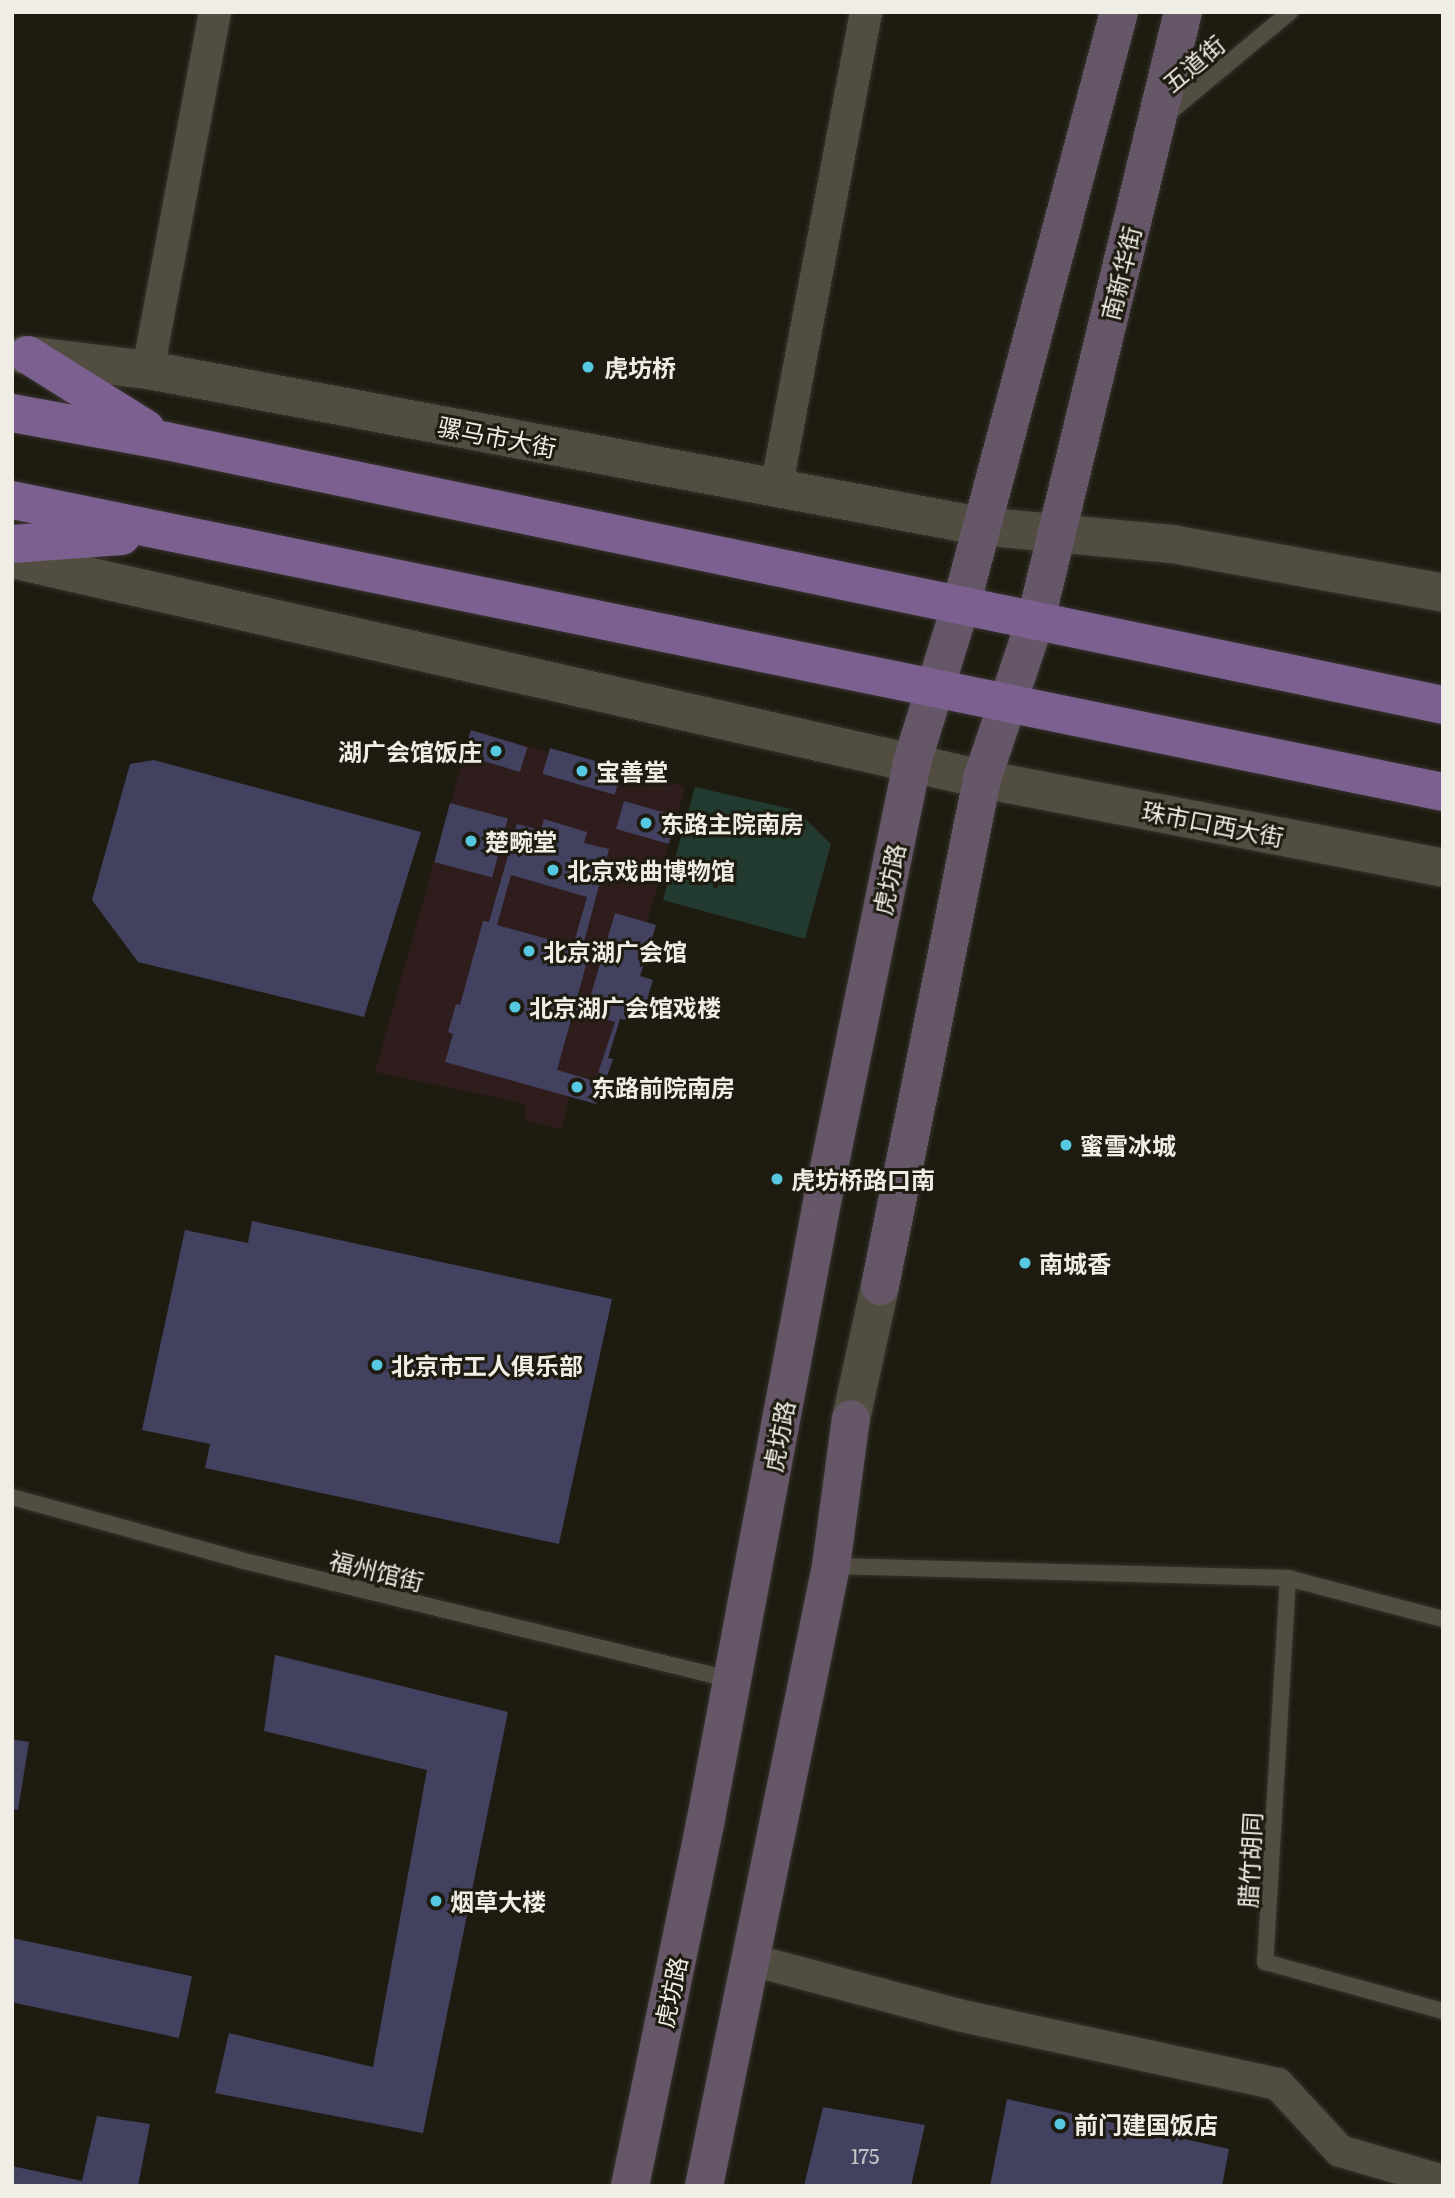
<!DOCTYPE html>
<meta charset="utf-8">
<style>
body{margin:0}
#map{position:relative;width:1455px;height:2198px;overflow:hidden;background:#1e1b10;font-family:Literata,"Noto Sans SC",serif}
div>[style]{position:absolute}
.commercial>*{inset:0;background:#2f1c1c}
.green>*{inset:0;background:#223a30}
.building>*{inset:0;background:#424160;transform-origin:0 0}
.roads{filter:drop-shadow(0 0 2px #36342f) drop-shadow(0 0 2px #36342f)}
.service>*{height:16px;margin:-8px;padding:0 8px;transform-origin:8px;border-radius:8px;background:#514e41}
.minor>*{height:32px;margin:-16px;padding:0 16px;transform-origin:16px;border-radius:16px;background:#514e41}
.tertiary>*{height:38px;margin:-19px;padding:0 19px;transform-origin:19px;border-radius:19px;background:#514e41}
.secondary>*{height:38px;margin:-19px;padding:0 19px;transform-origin:19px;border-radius:19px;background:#665768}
.primary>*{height:38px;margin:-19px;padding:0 19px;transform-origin:19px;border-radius:19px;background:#7b6090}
.dots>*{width:19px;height:19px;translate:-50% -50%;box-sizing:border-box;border:4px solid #1e1b10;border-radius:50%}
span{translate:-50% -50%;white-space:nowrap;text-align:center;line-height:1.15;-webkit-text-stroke:6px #1e1b10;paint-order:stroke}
.number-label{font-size:21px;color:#c4c2c4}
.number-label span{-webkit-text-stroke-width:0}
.street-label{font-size:24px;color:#efede5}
.poi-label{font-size:24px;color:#efede5;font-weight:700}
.left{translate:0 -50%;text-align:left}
.right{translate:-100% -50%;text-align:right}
.frame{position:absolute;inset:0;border:14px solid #efede5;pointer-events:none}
</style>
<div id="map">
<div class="commercial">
<i style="clip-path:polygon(471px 730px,548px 752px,550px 748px,685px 787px,647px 923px,656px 925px,641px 976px,653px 980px,644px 1009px,632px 1006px,628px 1020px,620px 1019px,608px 1058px,613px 1059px,607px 1076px,603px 1075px,596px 1104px,569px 1097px,562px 1129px,526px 1121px,526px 1104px,375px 1072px)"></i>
</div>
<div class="green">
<i style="clip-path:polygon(695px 787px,796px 810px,831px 844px,805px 939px,663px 900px)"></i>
</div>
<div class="building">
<i style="left:471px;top:730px;width:59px;height:26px;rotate:17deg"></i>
<i style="left:550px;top:748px;width:75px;height:27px;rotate:16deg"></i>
<i style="clip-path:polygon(154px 760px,421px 832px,364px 1017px,138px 962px,92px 900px,130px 764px)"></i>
<i style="left:624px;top:801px;width:55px;height:29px;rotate:16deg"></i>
<i style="left:450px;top:803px;width:60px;height:61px;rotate:15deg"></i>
<i style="clip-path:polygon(evenodd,544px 819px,587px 832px,584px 843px,609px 849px,582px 949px,590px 951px,575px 1005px,587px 1008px,615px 913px,656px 925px,640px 976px,653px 980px,644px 1009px,632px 1005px,628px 1020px,620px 1019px,608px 1058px,613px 1059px,607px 1076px,603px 1075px,596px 1104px,445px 1062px,453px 1034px,448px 1032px,456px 1004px,460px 1005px,483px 921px,489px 922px,517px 824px,541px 830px,544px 819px,511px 875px,587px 897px,573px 946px,497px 925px,511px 875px,544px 819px,574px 1009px,615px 1022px,598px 1073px,600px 1074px,598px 1082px,557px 1070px,574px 1009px)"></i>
<i style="clip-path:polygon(252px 1221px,612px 1299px,559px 1544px,205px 1468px,210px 1444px,142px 1430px,185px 1230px,248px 1243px)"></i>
<i style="clip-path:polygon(275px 1655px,508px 1712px,423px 2133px,215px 2093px,229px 2033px,373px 2067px,427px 1770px,264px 1731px)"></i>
<i style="clip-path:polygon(12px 1739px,29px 1742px,18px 1810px,12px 1809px)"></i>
<i style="left:12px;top:1938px;width:184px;height:63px;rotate:12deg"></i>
<i style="clip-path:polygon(1007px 2099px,1229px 2149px,1222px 2186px,990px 2186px)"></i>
<i style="clip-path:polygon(823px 2107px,925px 2125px,911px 2186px,804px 2186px)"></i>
<i style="clip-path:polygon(97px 2116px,150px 2124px,138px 2186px,12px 2186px,12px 2166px,82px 2181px)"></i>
</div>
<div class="roads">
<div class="service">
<i style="left:1165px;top:116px;width:163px;rotate:-39.8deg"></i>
<i style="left:12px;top:1497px;width:237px;rotate:15.4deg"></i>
<i style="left:240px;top:1560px;width:507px;rotate:13.68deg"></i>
<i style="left:831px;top:1566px;width:457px;rotate:1.5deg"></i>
<i style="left:1288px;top:1578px;width:160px;rotate:14.8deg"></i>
<i style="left:1288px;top:1578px;width:385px;rotate:93.4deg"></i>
<i style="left:1265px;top:1962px;width:185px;rotate:15.4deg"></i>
</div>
<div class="minor">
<i style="left:148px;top:370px;width:364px;rotate:-79.4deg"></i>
<i style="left:776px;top:489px;width:485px;rotate:-79.3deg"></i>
<i style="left:752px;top:1960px;width:213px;rotate:14.9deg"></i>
<i style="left:958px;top:2015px;width:327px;rotate:12.2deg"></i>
<i style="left:1278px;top:2084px;width:91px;rotate:47.2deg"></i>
<i style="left:1340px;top:2151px;width:107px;rotate:16.2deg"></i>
</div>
<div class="tertiary">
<i style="left:24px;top:355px;width:125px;rotate:6.9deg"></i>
<i style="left:148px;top:370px;width:846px;rotate:10.62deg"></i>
<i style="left:980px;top:526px;width:193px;rotate:5.4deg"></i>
<i style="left:1172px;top:544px;width:275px;rotate:10.2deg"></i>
<i style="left:12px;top:559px;width:995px;rotate:12.78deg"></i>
<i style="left:982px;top:779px;width:470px;rotate:10.9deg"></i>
<i style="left:851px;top:1419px;width:136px;rotate:-77.7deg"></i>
</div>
<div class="secondary">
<i style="left:880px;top:1286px;width:517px;rotate:-78.62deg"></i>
<i style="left:982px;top:779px;width:169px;rotate:-71.4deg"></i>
<i style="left:1036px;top:619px;width:625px;rotate:-76.39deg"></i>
<i style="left:630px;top:2186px;width:370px;rotate:-78.3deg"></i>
<i style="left:705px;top:1824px;width:638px;rotate:-79.34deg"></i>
<i style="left:823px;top:1197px;width:444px;rotate:-78.4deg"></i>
<i style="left:912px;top:762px;width:164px;rotate:-72.7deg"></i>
<i style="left:961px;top:605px;width:614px;rotate:-75.08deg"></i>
<i style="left:704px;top:2186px;width:633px;rotate:-78.42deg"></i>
<i style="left:831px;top:1566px;width:148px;rotate:-82.3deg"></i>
</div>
<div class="primary">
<i style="left:28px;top:355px;width:139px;rotate:32.1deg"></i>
<i style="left:12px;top:413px;width:157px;rotate:10.3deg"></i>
<i style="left:166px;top:441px;width:1304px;rotate:11.68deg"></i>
<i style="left:12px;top:500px;width:1460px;rotate:11.53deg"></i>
<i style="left:12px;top:544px;width:110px;rotate:-4.2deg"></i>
</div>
</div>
<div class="dots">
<i style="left:588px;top:367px;background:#56c9e1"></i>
<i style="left:496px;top:751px;background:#56c9e1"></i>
<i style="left:582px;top:771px;background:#56c9e1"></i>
<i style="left:646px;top:823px;background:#56c9e1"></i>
<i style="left:471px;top:841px;background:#56c9e1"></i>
<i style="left:553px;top:870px;background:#56c9e1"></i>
<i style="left:529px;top:951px;background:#56c9e1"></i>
<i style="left:515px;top:1007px;background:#56c9e1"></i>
<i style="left:577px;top:1087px;background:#56c9e1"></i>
<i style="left:1066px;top:1145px;background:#56c9e1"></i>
<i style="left:777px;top:1179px;background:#56c9e1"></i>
<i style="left:1025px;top:1263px;background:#56c9e1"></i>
<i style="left:377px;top:1365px;background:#56c9e1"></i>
<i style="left:436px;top:1901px;background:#56c9e1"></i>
<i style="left:1060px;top:2124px;background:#56c9e1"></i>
</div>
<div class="number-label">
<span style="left:865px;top:2155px">175</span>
</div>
<div class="street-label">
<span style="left:1193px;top:63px;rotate:-40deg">五道街</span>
<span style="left:1120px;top:273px;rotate:-76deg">南新华街</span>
<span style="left:497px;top:436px;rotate:11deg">骡马市大街</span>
<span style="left:1213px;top:823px;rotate:11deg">珠市口西大街</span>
<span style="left:888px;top:879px;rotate:-78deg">虎坊路</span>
<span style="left:778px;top:1436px;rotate:-79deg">虎坊路</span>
<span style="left:377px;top:1570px;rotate:14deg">福州馆街</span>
<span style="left:1249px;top:1860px;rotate:-87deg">腊竹胡同</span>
<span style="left:670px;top:1992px;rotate:-78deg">虎坊路</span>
</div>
<div class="poi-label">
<span class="left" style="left:604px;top:367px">虎坊桥</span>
<span class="right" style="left:482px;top:751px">湖广会馆饭庄</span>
<span class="left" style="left:596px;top:771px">宝善堂</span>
<span class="left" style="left:660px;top:823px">东路主院南房</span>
<span class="left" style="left:485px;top:841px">楚畹堂</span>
<span class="left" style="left:567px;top:870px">北京戏曲博物馆</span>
<span class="left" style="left:543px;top:951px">北京湖广会馆</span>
<span class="left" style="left:529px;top:1007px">北京湖广会馆戏楼</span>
<span class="left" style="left:591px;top:1087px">东路前院南房</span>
<span class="left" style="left:1080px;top:1145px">蜜雪冰城</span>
<span class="left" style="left:791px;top:1179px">虎坊桥路口南</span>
<span class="left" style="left:1039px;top:1263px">南城香</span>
<span class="left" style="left:391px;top:1365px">北京市工人俱乐部</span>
<span class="left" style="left:450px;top:1901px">烟草大楼</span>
<span class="left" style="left:1074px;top:2124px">前门建国饭店</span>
</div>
<div class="frame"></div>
</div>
